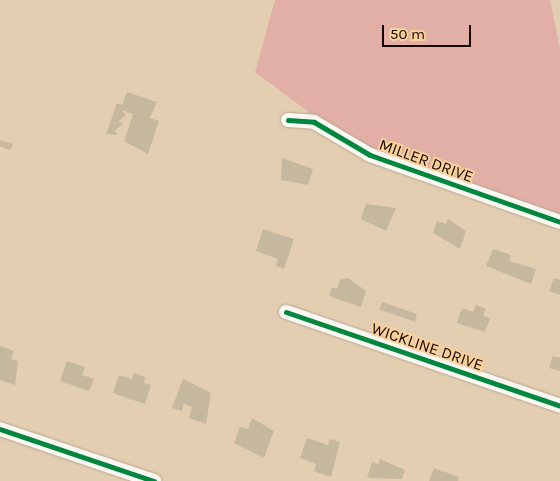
<!DOCTYPE html>
<style>
body{margin:0}
#map{position:relative;width:560px;height:481px;overflow:hidden;background:#e4ceb1;font-family:Karla,sans-serif}
div>[style]{position:absolute}
.green>*{inset:0;background:#e1afa5}
.building>*{inset:0;background:#c5b89f;transform-origin:0 0}
.roads{filter:drop-shadow(0 0 1px #b8a790) drop-shadow(0 0 1px #b8a790)}
.minor>*{height:14px;margin:-7px;padding:0 7px;transform-origin:7px;border-radius:7px;background:#fbf8f3}
.cycleway>*{height:5px;margin:-2.5px;padding:0 2.5px;transform-origin:2.5px;border-radius:2.5px;background:#00873e}
span{translate:-50% -50%;white-space:nowrap;text-align:center;line-height:1.15;-webkit-text-stroke:4px #fad19b;paint-order:stroke}
.street-label{font-size:16px;color:#160800}
.scale{position:absolute;left:382px;top:25px;width:89px;height:22px;box-sizing:border-box;border:2px solid #160800;border-top:0;padding-left:6px;font-size:15px;line-height:18px;white-space:nowrap;color:#160800;-webkit-text-stroke:4px #fad19b;paint-order:stroke}
</style>
<div id="map">
<div class="green">
<i style="clip-path:polygon(275px 0,550px 0,560px 48px,560px 216px,373px 149px,314px 116px,255px 72px)"></i>
</div>
<div class="building">
<i style="clip-path:polygon(127px 92px,157px 102px,150px 118px,159px 121px,148px 154px,124px 141px,133px 114px,122px 110px,126px 115px,118px 122px,123px 123px,115px 131px,118px 135px,106px 134px,117px 103px,122px 105px)"></i>
<i style="clip-path:polygon(0 140px,13px 144px,10px 150px,0 146px)"></i>
<i style="clip-path:polygon(282px 158px,313px 169px,308px 185px,281px 180px)"></i>
<i style="clip-path:polygon(366px 204px,396px 208px,386px 231px,361px 219px)"></i>
<i style="clip-path:polygon(448px 219px,466px 231px,460px 249px,433px 233px,437px 221px,446px 224px)"></i>
<i style="clip-path:polygon(263px 229px,294px 239px,284px 269px,276px 266px,278px 259px,256px 251px)"></i>
<i style="clip-path:polygon(493px 249px,511px 255px,509px 261px,536px 269px,531px 284px,486px 266px)"></i>
<i style="clip-path:polygon(348px 278px,366px 291px,361px 307px,329px 296px,332px 287px,337px 289px,340px 280px)"></i>
<i style="clip-path:polygon(554px 278px,560px 280px,560px 295px,549px 291px)"></i>
<i style="left:382px;top:302px;width:37px;height:8px;rotate:19deg"></i>
<i style="clip-path:polygon(476px 305px,486px 309px,483px 316px,490px 318px,485px 332px,457px 323px,462px 308px,473px 312px)"></i>
<i style="clip-path:polygon(0 346px,14px 351px,11px 359px,18px 361px,15px 385px,0 380px)"></i>
<i style="clip-path:polygon(553px 356px,560px 358px,560px 371px,549px 368px)"></i>
<i style="clip-path:polygon(67px 361px,85px 367px,82px 375px,94px 379px,89px 391px,60px 381px)"></i>
<i style="clip-path:polygon(134px 373px,145px 377px,144px 383px,151px 385px,145px 404px,113px 393px,119px 375px,132px 379px)"></i>
<i style="clip-path:polygon(183px 379px,211px 393px,206px 424px,189px 418px,192px 407px,184px 404px,182px 411px,172px 408px)"></i>
<i style="clip-path:polygon(252px 418px,274px 431px,264px 458px,234px 443px,240px 427px,248px 429px)"></i>
<i style="clip-path:polygon(307px 438px,328px 445px,330px 439px,340px 442px,331px 477px,314px 471px,316px 464px,300px 458px)"></i>
<i style="clip-path:polygon(380px 459px,405px 470px,402px 479px,367px 478px,372px 462px,378px 464px)"></i>
<i style="clip-path:polygon(434px 468px,459px 477px,458px 481px,429px 481px)"></i>
</div>
<div class="roads">
<div class="minor">
<i style="left:288px;top:120px;width:26px;rotate:4deg"></i>
<i style="left:314px;top:122px;width:65px;rotate:30.5deg"></i>
<i style="left:370px;top:155px;width:201px;rotate:19.4deg"></i>
<i style="left:286px;top:312px;width:290px;rotate:18.9deg"></i>
<i style="left:0;top:429px;width:163px;rotate:18.7deg"></i>
</div>
</div>
<div class="cycleway">
<i style="left:288px;top:120px;width:26px;rotate:4deg"></i>
<i style="left:314px;top:122px;width:65px;rotate:30.5deg"></i>
<i style="left:370px;top:155px;width:201px;rotate:19.4deg"></i>
<i style="left:286px;top:312px;width:290px;rotate:18.9deg"></i>
<i style="left:0;top:429px;width:163px;rotate:18.7deg"></i>
</div>
<div class="street-label">
<span style="left:426px;top:161px;rotate:20deg">MILLER DRIVE</span>
<span style="left:427px;top:347px;rotate:19deg">WICKLINE DRIVE</span>
</div>
<div class="scale">50 m</div>
</div>
